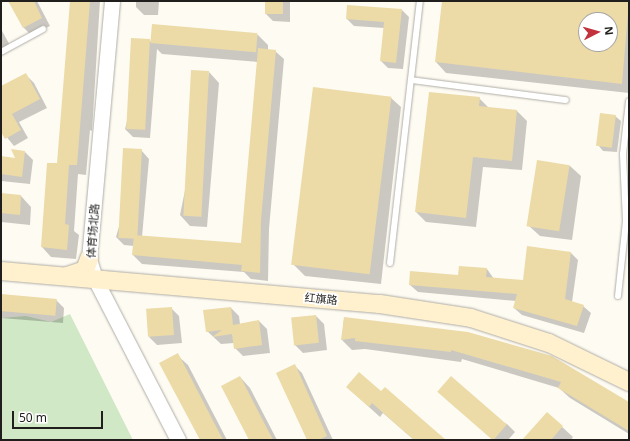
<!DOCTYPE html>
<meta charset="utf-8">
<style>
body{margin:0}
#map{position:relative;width:630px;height:441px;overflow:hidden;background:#fefbf3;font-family:"Noto Sans","Noto Sans SC",sans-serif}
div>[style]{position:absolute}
.green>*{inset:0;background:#d1e8c7}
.shadow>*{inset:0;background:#0003}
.building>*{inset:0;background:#ecdba7;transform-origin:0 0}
.roads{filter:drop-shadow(0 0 1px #afada5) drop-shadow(0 0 1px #afada5)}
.service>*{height:6px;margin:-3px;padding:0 3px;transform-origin:3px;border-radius:3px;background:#fff}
.tertiary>*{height:15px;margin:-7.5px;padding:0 7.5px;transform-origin:7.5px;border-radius:7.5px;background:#fff}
.secondary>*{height:18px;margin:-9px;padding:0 9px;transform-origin:9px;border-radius:9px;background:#fff0ce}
span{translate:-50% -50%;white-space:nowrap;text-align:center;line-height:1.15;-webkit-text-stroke:3.5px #fff;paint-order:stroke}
.street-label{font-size:11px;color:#201f1d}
.frame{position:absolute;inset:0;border:2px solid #201f1d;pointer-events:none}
.north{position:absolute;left:578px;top:12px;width:40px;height:40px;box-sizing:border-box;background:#fff;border:1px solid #a6a5a5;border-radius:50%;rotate:84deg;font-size:11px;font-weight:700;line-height:16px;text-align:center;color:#201f1d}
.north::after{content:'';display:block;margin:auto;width:14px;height:18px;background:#c2323d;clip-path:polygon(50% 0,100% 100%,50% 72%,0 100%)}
.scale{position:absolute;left:12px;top:411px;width:91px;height:18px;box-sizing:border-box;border:2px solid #201f1d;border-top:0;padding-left:5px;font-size:12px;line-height:14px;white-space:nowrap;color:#201f1d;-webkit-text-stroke:3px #fff;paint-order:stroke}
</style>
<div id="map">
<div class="green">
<i style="clip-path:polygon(70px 314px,133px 440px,1px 440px,1px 318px,26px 316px,51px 322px)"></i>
</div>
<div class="shadow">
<i style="clip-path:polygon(10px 1px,37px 1px,50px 26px,31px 35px,23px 27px)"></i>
<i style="clip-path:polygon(71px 1px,100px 1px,92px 131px,90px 130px,86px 175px,78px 174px,74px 231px,79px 235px,76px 259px,51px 257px,42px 247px,58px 165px)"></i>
<i style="clip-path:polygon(136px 1px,159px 1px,158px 15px,144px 15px,136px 7px)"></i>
<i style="clip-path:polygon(266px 1px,290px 1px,290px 22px,273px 21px,266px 14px)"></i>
<i style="clip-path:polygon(evenodd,443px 1px,629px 1px,629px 93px,446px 73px,436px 62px,443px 1px,586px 20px,610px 20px,610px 44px,586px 44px,586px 20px)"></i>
<i style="clip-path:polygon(402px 10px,409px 17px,403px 69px,388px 68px,381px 61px,384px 28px,354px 26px,347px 19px)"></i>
<i style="clip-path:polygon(1px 29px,12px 49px,1px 55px)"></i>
<i style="clip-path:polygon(258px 35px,268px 45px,268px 50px,275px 51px,284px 59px,269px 229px,268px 281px,251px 279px,244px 272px,142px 264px,133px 255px,134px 246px,124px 245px,116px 237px,141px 150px,149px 159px,142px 237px,242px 244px,258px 62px,162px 54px,157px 49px,150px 138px,133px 137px,125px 129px,149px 40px,152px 42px)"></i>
<i style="clip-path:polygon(209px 72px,219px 83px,207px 227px,190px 226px,180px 215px)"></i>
<i style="clip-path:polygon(26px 75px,34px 83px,47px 108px,19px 122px,28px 138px,14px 146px,1px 130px,1px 88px)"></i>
<i style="clip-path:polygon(390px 97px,401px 107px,381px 284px,305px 276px,294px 265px)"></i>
<i style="clip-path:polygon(479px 98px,489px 108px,517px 111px,527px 121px,522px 170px,483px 167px,476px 227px,426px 222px,416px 212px)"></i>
<i style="clip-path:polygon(615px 116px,621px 121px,617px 152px,603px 151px,598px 145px)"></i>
<i style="clip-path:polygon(25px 152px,33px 160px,30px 184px,1px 181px,1px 157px,17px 159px)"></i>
<i style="clip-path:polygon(538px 161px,570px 166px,581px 176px,572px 240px,540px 236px,529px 226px)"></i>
<i style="clip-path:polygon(1px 194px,21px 196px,31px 207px,30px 225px,1px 222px)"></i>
<i style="clip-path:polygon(570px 252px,578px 260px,572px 302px,583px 306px,591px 313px,584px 333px,522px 315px,514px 308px,516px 301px,418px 292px,410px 285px,487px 269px,494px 279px,524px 281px)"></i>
<i style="clip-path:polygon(1px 295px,56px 300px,64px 308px,63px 323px,1px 318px)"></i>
<i style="clip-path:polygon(171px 308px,179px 316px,182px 343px,157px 345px,149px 337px)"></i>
<i style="clip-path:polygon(231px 308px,239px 316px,240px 324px,259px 321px,267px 329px,270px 353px,243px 356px,235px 348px,234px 343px,221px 344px,207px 331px)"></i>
<i style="clip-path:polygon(316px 316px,324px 324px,327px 350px,303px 353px,295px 345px)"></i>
<i style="clip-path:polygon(344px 318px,468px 333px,629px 403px,629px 434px,570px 398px,559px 388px,462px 359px,461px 362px,365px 349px,352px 350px,342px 340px)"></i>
<i style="clip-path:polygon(177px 355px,188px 365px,227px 440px,201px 440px)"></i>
<i style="clip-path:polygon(294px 365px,302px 373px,333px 440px,308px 440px)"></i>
<i style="clip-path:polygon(240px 377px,250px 388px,277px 440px,250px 440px)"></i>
<i style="clip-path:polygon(347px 387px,381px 393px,445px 440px,414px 440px,383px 413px,380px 417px)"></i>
<i style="clip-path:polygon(447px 400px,507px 424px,515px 432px,508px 440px,495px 440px)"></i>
<i style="clip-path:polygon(547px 413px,573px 437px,571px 440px,523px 440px)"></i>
</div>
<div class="building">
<i style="clip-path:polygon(8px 1px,34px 1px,42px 18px,23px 28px)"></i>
<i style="clip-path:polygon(70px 1px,90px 1px,77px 165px,69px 165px,65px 224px,69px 225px,67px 250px,41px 247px,47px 163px,57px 163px)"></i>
<i style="left:265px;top:1px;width:18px;height:13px"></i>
<i style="clip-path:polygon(evenodd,442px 1px,629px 1px,622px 84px,435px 62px,442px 1px,586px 20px,610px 20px,610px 44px,586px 44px,586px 20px)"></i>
<i style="clip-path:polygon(347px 5px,402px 9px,396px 63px,380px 61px,384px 22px,346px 19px)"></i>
<i style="left:152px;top:24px;width:106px;height:19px;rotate:5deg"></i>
<i style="left:131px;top:38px;width:19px;height:91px;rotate:3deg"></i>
<i style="clip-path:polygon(258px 48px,276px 50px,261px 220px,260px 273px,241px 271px,242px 265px,132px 255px,134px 235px,241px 243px)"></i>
<i style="left:191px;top:70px;width:18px;height:146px;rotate:3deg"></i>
<i style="clip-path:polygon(26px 73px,40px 99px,12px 114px,21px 130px,5px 139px,1px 132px,1px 86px)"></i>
<i style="left:313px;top:87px;width:79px;height:179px;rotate:7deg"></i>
<i style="clip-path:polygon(429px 92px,480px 97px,479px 106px,517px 110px,512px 161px,473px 157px,466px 218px,415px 212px)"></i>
<i style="left:600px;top:113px;width:16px;height:33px;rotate:7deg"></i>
<i style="left:123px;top:148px;width:19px;height:90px;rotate:3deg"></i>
<i style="clip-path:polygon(11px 149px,25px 151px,22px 177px,1px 174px,1px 156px,15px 158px)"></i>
<i style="left:537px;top:160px;width:33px;height:67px;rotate:9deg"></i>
<i style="clip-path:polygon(1px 193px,21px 195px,20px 215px,1px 213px)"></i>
<i style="clip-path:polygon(527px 246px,571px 252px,565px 299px,584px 305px,577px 326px,513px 308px,517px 294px,409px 285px,410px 271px,458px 275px,459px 266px,487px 268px,486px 277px,523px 280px)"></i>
<i style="left:1px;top:294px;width:56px;height:17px;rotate:5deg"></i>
<i style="left:172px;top:307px;width:28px;height:26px;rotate:86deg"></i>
<i style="clip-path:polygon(231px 307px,233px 325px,259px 320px,262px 345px,234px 349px,232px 334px,212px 337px,222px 330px,206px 332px,203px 310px)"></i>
<i style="left:316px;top:315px;width:28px;height:25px;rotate:84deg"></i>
<i style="clip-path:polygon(344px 317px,468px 332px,552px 356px,629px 402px,629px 431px,558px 388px,561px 382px,451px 350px,451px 352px,355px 341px,355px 338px,341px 340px)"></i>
<i style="clip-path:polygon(178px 353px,223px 440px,200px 440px,159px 363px)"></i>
<i style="clip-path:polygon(295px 364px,327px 436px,319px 440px,307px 440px,276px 373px)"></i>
<i style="clip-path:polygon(359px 372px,381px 391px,385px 387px,446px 440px,414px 440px,372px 403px,369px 407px,346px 387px)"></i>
<i style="clip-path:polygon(240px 376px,273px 440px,249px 440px,221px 386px)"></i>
<i style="left:451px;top:376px;width:74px;height:21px;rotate:41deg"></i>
<i style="clip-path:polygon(547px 412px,563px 426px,551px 440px,522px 440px)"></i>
</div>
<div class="roads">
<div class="service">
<i style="left:1px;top:52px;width:48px;rotate:-28.7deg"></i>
<i style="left:411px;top:80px;width:156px;rotate:7.4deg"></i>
<i style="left:390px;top:263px;width:264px;rotate:-83.5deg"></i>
<i style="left:618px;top:296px;width:75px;rotate:-83.9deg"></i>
<i style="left:626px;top:221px;width:67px;rotate:-92.6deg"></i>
<i style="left:623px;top:154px;width:53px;rotate:-83.5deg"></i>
</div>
<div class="tertiary">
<i style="left:112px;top:1px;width:259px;rotate:95.1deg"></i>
<i style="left:89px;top:259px;width:21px;rotate:73deg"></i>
<i style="left:95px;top:279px;width:181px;rotate:62.7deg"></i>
</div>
<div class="secondary">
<i style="left:1px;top:271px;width:380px;rotate:5deg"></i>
<i style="left:380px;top:304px;width:92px;rotate:8.7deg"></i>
<i style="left:471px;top:318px;width:82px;rotate:17.8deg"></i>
<i style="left:549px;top:343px;width:89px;rotate:26deg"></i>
<i style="left:67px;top:276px;width:19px;rotate:-18deg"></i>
<i style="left:85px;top:270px;width:12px;rotate:-70deg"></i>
</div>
</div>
<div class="street-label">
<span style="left:93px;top:231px;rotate:-86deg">体育场北路</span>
<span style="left:321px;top:299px;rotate:5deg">红旗路</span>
</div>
<div class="frame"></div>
<div class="north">N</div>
<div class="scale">50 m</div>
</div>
